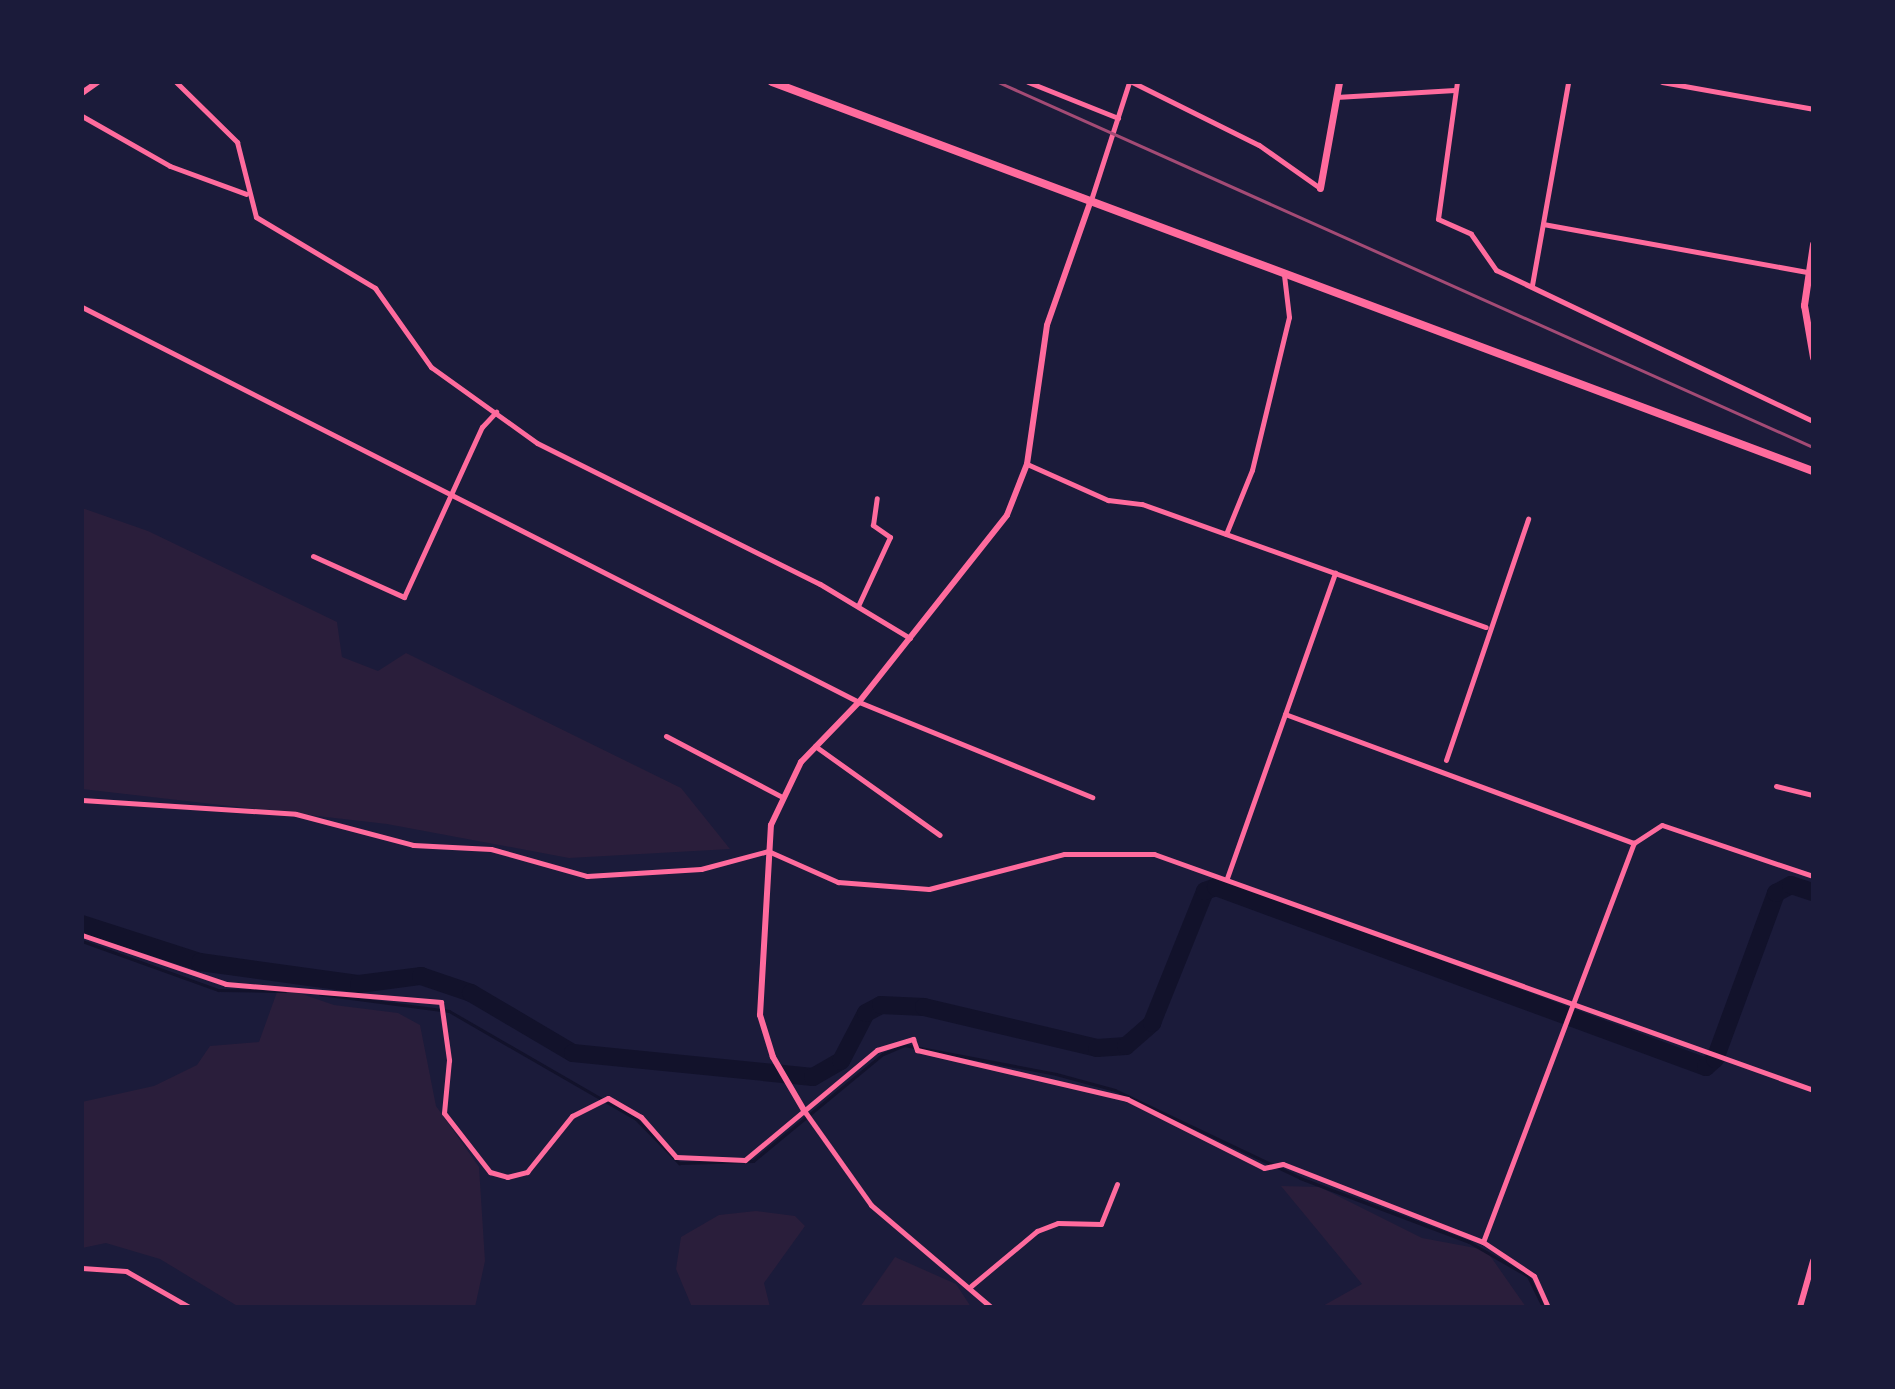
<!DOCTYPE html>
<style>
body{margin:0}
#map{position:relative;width:1895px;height:1389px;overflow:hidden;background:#1b1b3a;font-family:"DM Sans",sans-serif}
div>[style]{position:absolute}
.green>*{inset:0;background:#2a1e3b}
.stream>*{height:3px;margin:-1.5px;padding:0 1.5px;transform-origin:1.5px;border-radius:1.5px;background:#12122b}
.river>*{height:18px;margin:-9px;padding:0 9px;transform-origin:9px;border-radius:9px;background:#12122b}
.minor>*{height:5px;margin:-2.5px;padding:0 2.5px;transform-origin:2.5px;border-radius:2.5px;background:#ff6b9d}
.tertiary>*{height:6px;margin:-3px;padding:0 3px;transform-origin:3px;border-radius:3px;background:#ff6b9d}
.secondary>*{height:7px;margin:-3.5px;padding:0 3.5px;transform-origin:3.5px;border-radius:3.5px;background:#ff6b9d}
.trunk>*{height:8px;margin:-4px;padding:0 4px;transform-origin:4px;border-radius:4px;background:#ff6b9d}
.rail>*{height:3px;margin:-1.5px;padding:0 1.5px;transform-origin:1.5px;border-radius:1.5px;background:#a44b75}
span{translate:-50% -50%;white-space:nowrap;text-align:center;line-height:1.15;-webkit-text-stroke:8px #1b1b3a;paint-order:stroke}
.frame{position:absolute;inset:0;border:84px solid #1b1b3a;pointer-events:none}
</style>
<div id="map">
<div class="green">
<i style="clip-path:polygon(82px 508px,148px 531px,337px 622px,342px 657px,378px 671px,406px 653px,681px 788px,730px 849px,569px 858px,387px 824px,82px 789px)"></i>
<i style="clip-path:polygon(293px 991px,334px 1005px,398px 1013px,420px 1025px,436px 1106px,479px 1167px,485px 1261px,475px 1307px,239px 1307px,160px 1259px,106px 1243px,82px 1248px,82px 1102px,154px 1086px,197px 1065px,210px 1046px,259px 1042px,277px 992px)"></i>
<i style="clip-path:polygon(1281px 1186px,1320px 1187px,1422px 1238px,1486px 1250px,1526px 1307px,1321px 1307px,1362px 1284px)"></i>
<i style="clip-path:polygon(756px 1211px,795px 1216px,805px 1226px,764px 1283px,770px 1307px,692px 1307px,676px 1269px,681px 1237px,719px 1215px)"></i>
<i style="clip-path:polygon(895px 1257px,956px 1284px,971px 1307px,860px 1307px)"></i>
</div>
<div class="stream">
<i style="left:82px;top:941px;width:145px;rotate:19.8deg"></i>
<i style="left:218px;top:990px;width:67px;rotate:0.9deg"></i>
<i style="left:320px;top:994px;width:130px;rotate:7.5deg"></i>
<i style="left:449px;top:1011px;width:216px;rotate:30deg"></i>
<i style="left:636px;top:1119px;width:62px;rotate:45.7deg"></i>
<i style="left:679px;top:1163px;width:74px;rotate:-1.5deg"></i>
<i style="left:753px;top:1161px;width:168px;rotate:-39.5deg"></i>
<i style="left:883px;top:1054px;width:23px;rotate:-23deg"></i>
<i style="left:904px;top:1045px;width:155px;rotate:10.8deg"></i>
<i style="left:1056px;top:1074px;width:61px;rotate:15.2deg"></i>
<i style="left:1115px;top:1090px;width:205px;rotate:25.4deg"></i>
<i style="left:1300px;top:1178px;width:181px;rotate:20.7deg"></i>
<i style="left:1469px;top:1242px;width:68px;rotate:30deg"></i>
<i style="left:1528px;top:1276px;width:34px;rotate:64deg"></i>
</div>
<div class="river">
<i style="left:82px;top:924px;width:124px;rotate:17.9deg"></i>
<i style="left:200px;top:962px;width:161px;rotate:7.9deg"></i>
<i style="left:359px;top:984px;width:63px;rotate:-7.4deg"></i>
<i style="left:421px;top:976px;width:53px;rotate:18.8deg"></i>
<i style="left:471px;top:993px;width:118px;rotate:30.5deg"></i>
<i style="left:573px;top:1053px;width:241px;rotate:5.7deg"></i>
<i style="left:813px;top:1077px;width:32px;rotate:-30deg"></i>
<i style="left:841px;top:1061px;width:54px;rotate:-62.5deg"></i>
<i style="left:866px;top:1013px;width:17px;rotate:-28deg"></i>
<i style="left:881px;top:1005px;width:43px;rotate:2.7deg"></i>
<i style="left:924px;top:1007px;width:178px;rotate:13.3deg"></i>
<i style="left:1097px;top:1048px;width:29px;rotate:-4deg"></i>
<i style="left:1126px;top:1046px;width:35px;rotate:-41deg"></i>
<i style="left:1152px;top:1023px;width:142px;rotate:-68.1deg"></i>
<i style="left:1205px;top:891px;width:12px;rotate:-20deg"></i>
<i style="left:1216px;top:887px;width:522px;rotate:20.17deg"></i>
<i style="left:1706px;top:1067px;width:12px;rotate:-42deg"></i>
<i style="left:1715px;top:1059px;width:177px;rotate:-69.8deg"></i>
<i style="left:1776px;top:893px;width:17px;rotate:-28deg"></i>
<i style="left:1791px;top:885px;width:23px;rotate:18deg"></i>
</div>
<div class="minor">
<i style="left:176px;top:82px;width:86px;rotate:44.5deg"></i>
<i style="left:237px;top:142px;width:77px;rotate:75.8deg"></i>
<i style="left:256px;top:217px;width:139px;rotate:30.8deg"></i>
<i style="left:375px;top:288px;width:97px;rotate:54.7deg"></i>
<i style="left:431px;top:367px;width:130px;rotate:35.6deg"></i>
<i style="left:537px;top:443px;width:316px;rotate:26.5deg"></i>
<i style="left:820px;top:584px;width:105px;rotate:31deg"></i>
<i style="left:1028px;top:82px;width:97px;rotate:21.8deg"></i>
<i style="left:1132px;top:82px;width:142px;rotate:26.4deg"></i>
<i style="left:1259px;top:145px;width:75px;rotate:35.2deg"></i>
<i style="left:1457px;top:82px;width:138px;rotate:97.9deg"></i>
<i style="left:1438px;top:219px;width:36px;rotate:24deg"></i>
<i style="left:1471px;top:234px;width:44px;rotate:55.2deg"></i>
<i style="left:1496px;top:270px;width:351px;rotate:25.5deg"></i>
<i style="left:1662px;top:82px;width:153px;rotate:10.1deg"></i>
<i style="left:1336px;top:97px;width:119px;rotate:-3.4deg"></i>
<i style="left:82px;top:116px;width:101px;rotate:29.6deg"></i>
<i style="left:170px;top:166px;width:81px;rotate:20.2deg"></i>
<i style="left:1090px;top:203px;width:127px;rotate:-72.1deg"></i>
<i style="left:1543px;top:224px;width:274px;rotate:10.3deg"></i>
<i style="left:1532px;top:285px;width:206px;rotate:-79.9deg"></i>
<i style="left:82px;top:307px;width:872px;rotate:26.95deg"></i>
<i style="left:859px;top:702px;width:252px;rotate:22.2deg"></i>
<i style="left:1027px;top:464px;width:89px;rotate:24deg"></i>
<i style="left:1108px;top:500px;width:34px;rotate:7deg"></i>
<i style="left:1142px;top:504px;width:365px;rotate:19.7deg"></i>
<i style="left:1226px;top:534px;width:69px;rotate:-67.9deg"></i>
<i style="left:1252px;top:470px;width:157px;rotate:-76.4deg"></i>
<i style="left:1289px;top:317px;width:42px;rotate:-96.8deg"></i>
<i style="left:313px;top:556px;width:100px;rotate:24.3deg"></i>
<i style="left:404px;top:597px;width:187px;rotate:-65.4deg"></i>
<i style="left:482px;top:427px;width:21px;rotate:-47deg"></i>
<i style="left:858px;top:606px;width:76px;rotate:-65.1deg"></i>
<i style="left:890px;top:537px;width:21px;rotate:-145deg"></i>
<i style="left:873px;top:525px;width:27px;rotate:-82deg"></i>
<i style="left:1285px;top:714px;width:372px;rotate:20.3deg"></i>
<i style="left:666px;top:736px;width:131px;rotate:27.7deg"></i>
<i style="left:815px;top:746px;width:153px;rotate:35.5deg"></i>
<i style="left:1446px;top:760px;width:255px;rotate:-71.2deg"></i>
<i style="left:1776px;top:786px;width:38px;rotate:14deg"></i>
<i style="left:82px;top:800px;width:214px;rotate:3.7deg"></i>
<i style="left:296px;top:814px;width:121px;rotate:14.8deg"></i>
<i style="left:413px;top:845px;width:78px;rotate:2.9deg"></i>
<i style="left:491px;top:849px;width:100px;rotate:15.7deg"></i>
<i style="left:587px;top:876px;width:114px;rotate:-3.5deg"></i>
<i style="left:701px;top:869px;width:69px;rotate:-15deg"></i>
<i style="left:768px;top:851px;width:77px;rotate:23.9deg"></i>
<i style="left:838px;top:882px;width:91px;rotate:4.4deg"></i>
<i style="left:929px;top:889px;width:139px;rotate:-14.5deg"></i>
<i style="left:1064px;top:854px;width:90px"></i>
<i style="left:1154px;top:854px;width:700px;rotate:19.7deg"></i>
<i style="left:1227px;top:878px;width:324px;rotate:-70.5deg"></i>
<i style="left:82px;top:935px;width:152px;rotate:18.8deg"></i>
<i style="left:226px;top:984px;width:216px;rotate:4.8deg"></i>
<i style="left:441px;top:1002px;width:59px;rotate:82.1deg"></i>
<i style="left:449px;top:1060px;width:53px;rotate:95.4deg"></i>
<i style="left:444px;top:1113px;width:75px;rotate:52.1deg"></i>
<i style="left:490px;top:1172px;width:18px;rotate:16deg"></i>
<i style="left:507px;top:1177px;width:21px;rotate:-14deg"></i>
<i style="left:527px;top:1172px;width:72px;rotate:-51.2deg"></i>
<i style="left:572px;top:1116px;width:40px;rotate:-26.6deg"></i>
<i style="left:608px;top:1098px;width:38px;rotate:30deg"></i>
<i style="left:641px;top:1117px;width:53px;rotate:48.8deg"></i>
<i style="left:676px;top:1157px;width:69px;rotate:2.5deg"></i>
<i style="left:745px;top:1160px;width:172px;rotate:-39.8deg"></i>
<i style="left:877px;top:1050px;width:38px;rotate:-17deg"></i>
<i style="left:913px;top:1039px;width:12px;rotate:70deg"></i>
<i style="left:917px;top:1050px;width:216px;rotate:13.1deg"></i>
<i style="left:1127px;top:1099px;width:153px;rotate:26.7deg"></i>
<i style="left:1264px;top:1168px;width:19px;rotate:-12deg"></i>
<i style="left:1283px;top:1164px;width:215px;rotate:21.3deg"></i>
<i style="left:1483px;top:1242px;width:61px;rotate:33.7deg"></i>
<i style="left:1534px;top:1276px;width:34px;rotate:66deg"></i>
<i style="left:805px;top:1112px;width:114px;rotate:54.6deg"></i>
<i style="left:871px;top:1205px;width:157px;rotate:40.4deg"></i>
<i style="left:1483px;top:1242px;width:427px;rotate:-69.3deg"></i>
<i style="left:1634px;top:843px;width:33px;rotate:-33deg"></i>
<i style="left:1662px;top:825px;width:159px;rotate:18.7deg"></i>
<i style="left:82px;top:1268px;width:44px;rotate:3.9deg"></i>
<i style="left:126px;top:1271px;width:73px;rotate:29.7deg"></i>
<i style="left:971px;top:1286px;width:86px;rotate:-39.8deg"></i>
<i style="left:1037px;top:1231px;width:22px;rotate:-21deg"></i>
<i style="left:1058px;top:1223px;width:43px;rotate:1.3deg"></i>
<i style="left:1101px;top:1224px;width:43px;rotate:-68.2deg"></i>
</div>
<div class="tertiary">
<i style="left:82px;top:93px;width:19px;rotate:-35deg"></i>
<i style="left:805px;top:1112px;width:64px;rotate:-120.2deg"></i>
<i style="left:773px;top:1057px;width:44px;rotate:-107.2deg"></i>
<i style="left:760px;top:1015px;width:190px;rotate:-86.7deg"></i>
<i style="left:771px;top:825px;width:70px;rotate:-64.5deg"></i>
<i style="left:801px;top:762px;width:83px;rotate:-46deg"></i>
<i style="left:859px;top:702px;width:238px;rotate:-51.6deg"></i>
<i style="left:1007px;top:515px;width:55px;rotate:-68.6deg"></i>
<i style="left:1027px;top:464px;width:140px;rotate:-81.8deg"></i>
<i style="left:1047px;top:325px;width:129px;rotate:-70.6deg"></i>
<i style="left:1800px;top:1307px;width:48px;rotate:-74.2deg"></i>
</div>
<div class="secondary">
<i style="left:1320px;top:188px;width:108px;rotate:-79.8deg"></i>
<i style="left:1813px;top:244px;width:62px;rotate:98.4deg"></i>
<i style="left:1804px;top:305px;width:53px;rotate:80.2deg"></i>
</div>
<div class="trunk">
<i style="left:772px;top:82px;width:1111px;rotate:20.49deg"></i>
</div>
<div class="rail">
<i style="left:998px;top:82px;width:893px;rotate:24.13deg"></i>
</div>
<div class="frame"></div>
</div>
